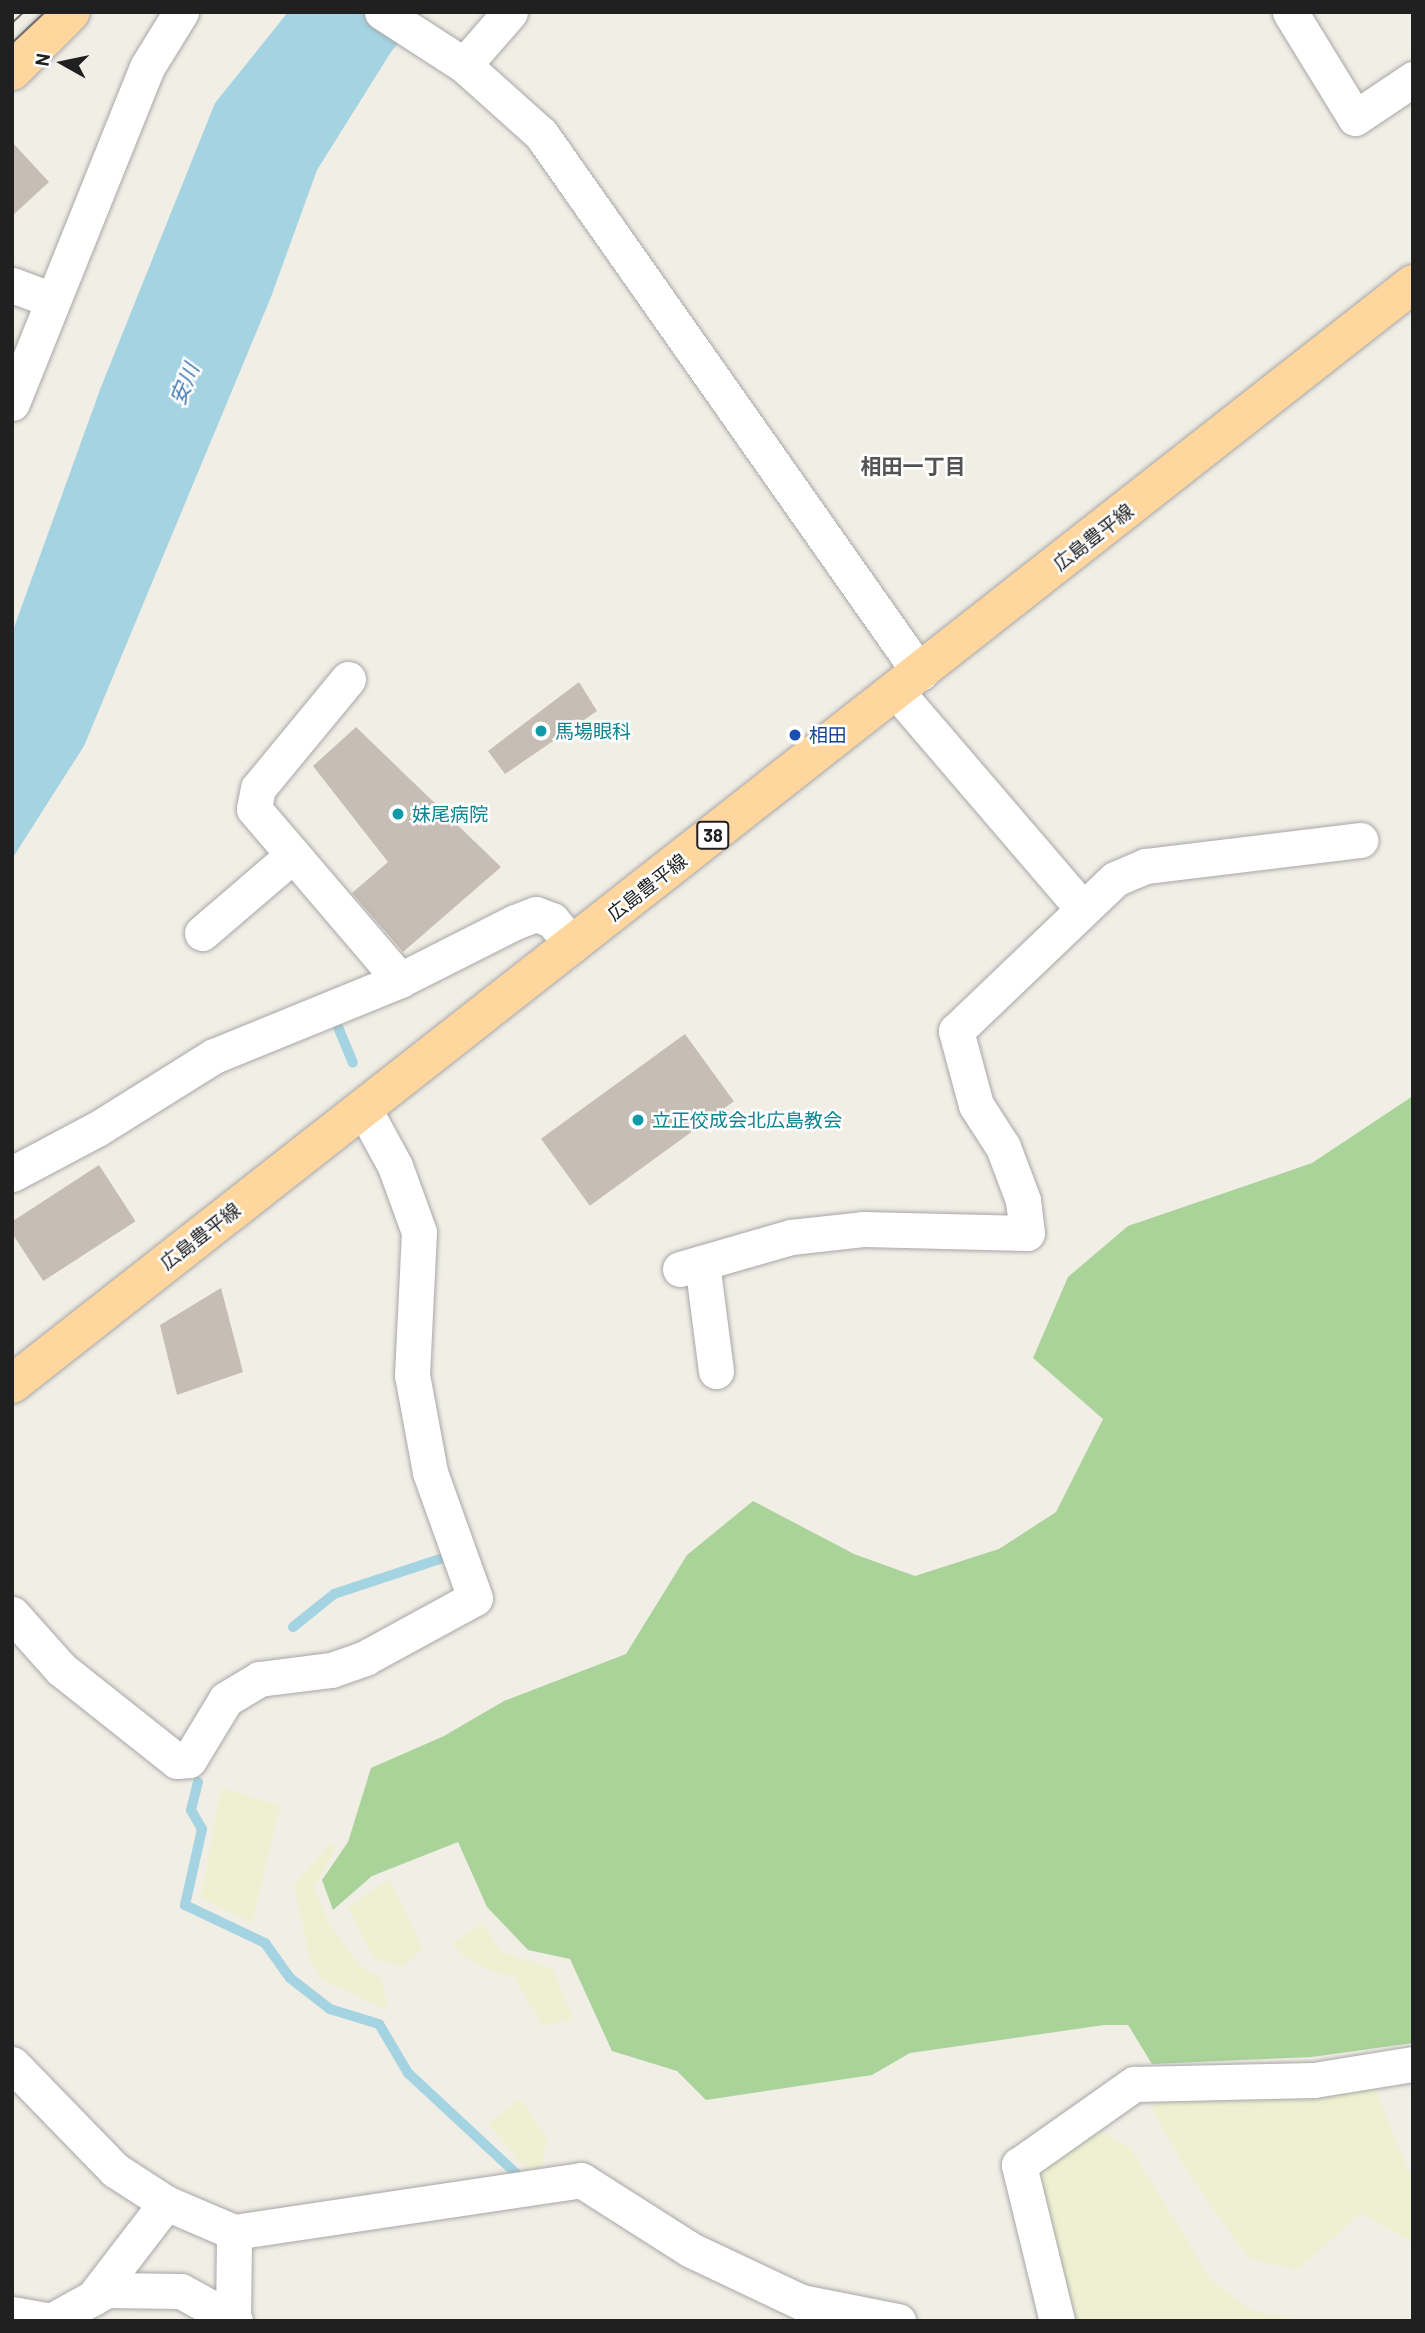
<!DOCTYPE html>
<meta charset="utf-8">
<style>
body{margin:0}
#map{position:relative;width:1425px;height:2333px;overflow:hidden;background:#f1eee6;font-family:Barlow,"Noto Sans JP",sans-serif}
div>[style]{position:absolute}
.farmland>*{inset:0;background:#eef1d1}
.forest>*{inset:0;background:#a9d399}
.water>*{inset:0;background:#a4d3e2}
.stream>*{height:10px;margin:-5px;padding:0 5px;transform-origin:5px;border-radius:5px;background:#a4d3e2}
.building>*{inset:0;background:#c6bdb5;transform-origin:0 0}
.roads{filter:drop-shadow(0 0 2px #a7a7a7) drop-shadow(0 0 2px #a7a7a7)}
.minor>*{height:35px;margin:-17.5px;padding:0 17.5px;transform-origin:17.5px;border-radius:17.5px;background:#fff}
.major>*{height:38px;margin:-19px;padding:0 19px;transform-origin:19px;border-radius:19px;background:#ffd69e}
.tram>*{height:2px;margin:-1px;padding:0 1px;transform-origin:1px;border-radius:1px;background:#6e6e6e}
.dots>*{width:19px;height:19px;translate:-50% -50%;box-sizing:border-box;border:4px solid #fff;border-radius:50%}
span{translate:-50% -50%;white-space:nowrap;text-align:center;line-height:1.15;-webkit-text-stroke:5px #fff;paint-order:stroke}
.shield-label span{padding:2px 5px;background:#fff;border:2px solid;border-radius:5px;-webkit-text-stroke-width:0}
.shield-label{font-size:18px;color:#202020;font-weight:700}
.street-label{font-size:19px;color:#202020}
.culture-label{font-size:19px;color:#0d838f}
.left{translate:0 -50%;text-align:left}
.transit-label{font-size:19px;color:#164399}
.water-label{font-size:21px;color:#4278b0;font-style:italic}
.neighbourhood-label{font-size:21px;color:#535353;font-weight:700}
.frame{position:absolute;inset:0;border:14px solid #202020;pointer-events:none}
.north{position:absolute;left:28px;top:28px;width:70px;height:70px;-webkit-text-stroke:5px #fff;paint-order:stroke;rotate:279deg;font-size:19px;font-weight:700;line-height:28px;text-align:center;color:#202020}
.north::after{content:'';display:block;margin:auto;width:24px;height:32px;background:#202020;clip-path:polygon(50% 0,100% 100%,50% 72%,0 100%)}
</style>
<div id="map">
<div class="farmland">
<i style="clip-path:polygon(221px 1787px,280px 1806px,252px 1923px,201px 1898px)"></i>
<i style="clip-path:polygon(331px 1843px,336px 1848px,314px 1887px,329px 1923px,360px 1966px,382px 1979px,388px 2010px,323px 1980px,310px 1961px,294px 1884px)"></i>
<i style="clip-path:polygon(389px 1879px,423px 1948px,402px 1967px,374px 1959px,348px 1907px)"></i>
<i style="clip-path:polygon(482px 1922px,501px 1952px,553px 1968px,573px 2019px,542px 2026px,515px 1978px,475px 1964px,452px 1945px)"></i>
<i style="clip-path:polygon(1370px 2075px,1413px 2183px,1413px 2243px,1361px 2213px,1297px 2270px,1248px 2258px,1192px 2179px,1152px 2110px,1158px 2095px)"></i>
<i style="clip-path:polygon(520px 2098px,547px 2138px,543px 2166px,527px 2170px,488px 2124px)"></i>
<i style="clip-path:polygon(1093px 2128px,1131px 2148px,1211px 2280px,1251px 2310px,1306px 2321px,1078px 2321px,1038px 2197px,1040px 2172px)"></i>
</div>
<div class="forest">
<i style="clip-path:polygon(1413px 1096px,1413px 2043px,1312px 2057px,1152px 2064px,1128px 2025px,1104px 2025px,910px 2053px,872px 2075px,706px 2100px,677px 2071px,612px 2051px,570px 1959px,528px 1950px,487px 1907px,458px 1842px,372px 1876px,333px 1910px,322px 1880px,348px 1842px,371px 1768px,444px 1736px,504px 1701px,626px 1654px,687px 1555px,753px 1501px,854px 1554px,915px 1576px,999px 1549px,1056px 1512px,1103px 1419px,1033px 1358px,1068px 1277px,1128px 1226px,1312px 1163px)"></i>
</div>
<div class="water">
<i style="clip-path:polygon(288px 12px,423px 12px,391px 52px,317px 170px,271px 297px,84px 746px,12px 859px,12px 633px,101px 387px,215px 103px)"></i>
</div>
<div class="stream">
<i style="left:336px;top:1022px;width:44px;rotate:67.5deg"></i>
<i style="left:293px;top:1627px;width:53px;rotate:-38.8deg"></i>
<i style="left:334px;top:1594px;width:121px;rotate:-18.3deg"></i>
<i style="left:449px;top:1556px;width:4px;rotate:-104deg"></i>
<i style="left:198px;top:1782px;width:29px;rotate:104deg"></i>
<i style="left:191px;top:1810px;width:22px;rotate:60deg"></i>
<i style="left:202px;top:1829px;width:78px;rotate:102.6deg"></i>
<i style="left:185px;top:1905px;width:89px;rotate:25.4deg"></i>
<i style="left:265px;top:1943px;width:43px;rotate:54.5deg"></i>
<i style="left:290px;top:1978px;width:51px;rotate:37.8deg"></i>
<i style="left:330px;top:2009px;width:51px;rotate:17deg"></i>
<i style="left:379px;top:2024px;width:57px;rotate:59.4deg"></i>
<i style="left:408px;top:2073px;width:151px;rotate:42.9deg"></i>
</div>
<div class="building">
<i style="clip-path:polygon(12px 142px,49px 182px,12px 216px)"></i>
<i style="clip-path:polygon(579px 682px,597px 711px,505px 774px,488px 751px)"></i>
<i style="clip-path:polygon(356px 727px,501px 867px,403px 952px,352px 893px,388px 862px,313px 766px)"></i>
<i style="left:685px;top:1034px;width:83px;height:178px;rotate:54deg"></i>
<i style="left:99px;top:1165px;width:67px;height:110px;rotate:57deg"></i>
<i style="clip-path:polygon(221px 1288px,243px 1372px,177px 1395px,160px 1325px)"></i>
</div>
<div class="roads">
<div class="minor">
<i style="left:382px;top:12px;width:98px;rotate:32.9deg"></i>
<i style="left:464px;top:65px;width:103px;rotate:41.9deg"></i>
<i style="left:541px;top:134px;width:659px;rotate:54.89deg"></i>
<i style="left:1290px;top:12px;width:124px;rotate:58.5deg"></i>
<i style="left:1355px;top:118px;width:70px;rotate:-33.9deg"></i>
<i style="left:464px;top:65px;width:70px;rotate:-49deg"></i>
<i style="left:12px;top:285px;width:40px;rotate:20.2deg"></i>
<i style="left:12px;top:403px;width:362px;rotate:-68.1deg"></i>
<i style="left:147px;top:67px;width:65px;rotate:-58.3deg"></i>
<i style="left:348px;top:679px;width:141px;rotate:129.5deg"></i>
<i style="left:258px;top:788px;width:21px;rotate:101deg"></i>
<i style="left:254px;top:809px;width:225px;rotate:49.5deg"></i>
<i style="left:896px;top:691px;width:287px;rotate:49.4deg"></i>
<i style="left:202px;top:933px;width:120px;rotate:-40.6deg"></i>
<i style="left:12px;top:1174px;width:96px;rotate:-27.9deg"></i>
<i style="left:97px;top:1129px;width:138px;rotate:-32deg"></i>
<i style="left:214px;top:1056px;width:201px;rotate:-22.2deg"></i>
<i style="left:400px;top:980px;width:129px;rotate:-26.8deg"></i>
<i style="left:515px;top:922px;width:22px;rotate:-21deg"></i>
<i style="left:536px;top:914px;width:17px;rotate:21deg"></i>
<i style="left:552px;top:920px;width:32px;rotate:51deg"></i>
<i style="left:702px;top:1263px;width:109px;rotate:82.6deg"></i>
<i style="left:680px;top:1269px;width:116px;rotate:-16.1deg"></i>
<i style="left:791px;top:1237px;width:72px;rotate:-6.3deg"></i>
<i style="left:863px;top:1229px;width:164px;rotate:1.4deg"></i>
<i style="left:1027px;top:1233px;width:33px;rotate:-97deg"></i>
<i style="left:1023px;top:1200px;width:57px;rotate:-110.7deg"></i>
<i style="left:1003px;top:1147px;width:50px;rotate:-122.7deg"></i>
<i style="left:976px;top:1105px;width:77px;rotate:-105.1deg"></i>
<i style="left:956px;top:1031px;width:220px;rotate:-43.7deg"></i>
<i style="left:1115px;top:879px;width:34px;rotate:-23deg"></i>
<i style="left:1146px;top:866px;width:216px;rotate:-6.9deg"></i>
<i style="left:12px;top:1614px;width:74px;rotate:48.3deg"></i>
<i style="left:61px;top:1669px;width:148px;rotate:38.4deg"></i>
<i style="left:177px;top:1761px;width:12px;rotate:-5deg"></i>
<i style="left:189px;top:1760px;width:71px;rotate:-58.8deg"></i>
<i style="left:226px;top:1699px;width:39px;rotate:-31deg"></i>
<i style="left:259px;top:1679px;width:73px;rotate:-7.1deg"></i>
<i style="left:331px;top:1670px;width:36px;rotate:-19deg"></i>
<i style="left:365px;top:1658px;width:125px;rotate:-28.6deg"></i>
<i style="left:475px;top:1598px;width:134px;rotate:-109.7deg"></i>
<i style="left:430px;top:1472px;width:99px;rotate:-100.5deg"></i>
<i style="left:412px;top:1375px;width:143px;rotate:-87.2deg"></i>
<i style="left:419px;top:1232px;width:70px;rotate:-110deg"></i>
<i style="left:395px;top:1166px;width:67px;rotate:-118.5deg"></i>
<i style="left:12px;top:2064px;width:148px;rotate:45.8deg"></i>
<i style="left:115px;top:2170px;width:61px;rotate:32.9deg"></i>
<i style="left:166px;top:2203px;width:74px;rotate:23.1deg"></i>
<i style="left:234px;top:2232px;width:351px;rotate:-8.5deg"></i>
<i style="left:581px;top:2180px;width:130px;rotate:32.5deg"></i>
<i style="left:691px;top:2250px;width:122px;rotate:25.3deg"></i>
<i style="left:801px;top:2302px;width:99px;rotate:11.1deg"></i>
<i style="left:93px;top:2298px;width:120px;rotate:-52.5deg"></i>
<i style="left:12px;top:2314px;width:39px;rotate:10deg"></i>
<i style="left:233px;top:2320px;width:88px;rotate:-89.3deg"></i>
<i style="left:51px;top:2321px;width:64px;rotate:-29deg"></i>
<i style="left:107px;top:2290px;width:74px;rotate:0.8deg"></i>
<i style="left:181px;top:2291px;width:62px;rotate:29.1deg"></i>
<i style="left:1057px;top:2321px;width:161px;rotate:-103.7deg"></i>
<i style="left:1019px;top:2165px;width:141px;rotate:-35.2deg"></i>
<i style="left:1134px;top:2084px;width:180px;rotate:-1.3deg"></i>
<i style="left:1314px;top:2080px;width:100px;rotate:-9.2deg"></i>
</div>
<div class="major">
<i style="left:12px;top:71px;width:83px;rotate:-45deg"></i>
<i style="left:12px;top:1384px;width:1781px;rotate:-38.14deg"></i>
</div>
</div>
<div class="tram">
<i style="left:12px;top:23px;width:16px;rotate:-43deg"></i>
<i style="left:12px;top:43px;width:45px;rotate:-43.2deg"></i>
</div>
<div class="dots">
<i style="left:541px;top:731px;background:#0f9aa8"></i>
<i style="left:795px;top:735px;background:#1a4fb4"></i>
<i style="left:398px;top:814px;background:#0f9aa8"></i>
<i style="left:638px;top:1120px;background:#0f9aa8"></i>
</div>
<div class="shield-label">
<span style="left:713px;top:835px">38</span>
</div>
<div class="street-label">
<span style="left:1093px;top:537px;rotate:-38deg">広島豊平線</span>
<span style="left:647px;top:887px;rotate:-38deg">広島豊平線</span>
<span style="left:200px;top:1236px;rotate:-38deg">広島豊平線</span>
</div>
<div class="culture-label">
<span class="left" style="left:555px;top:731px">馬場眼科</span>
<span class="left" style="left:412px;top:814px">妹尾病院</span>
<span class="left" style="left:652px;top:1120px">立正佼成会北広島教会</span>
</div>
<div class="transit-label">
<span class="left" style="left:809px;top:735px">相田</span>
</div>
<div class="water-label">
<span style="left:184px;top:384px;rotate:-68deg">安川</span>
</div>
<div class="neighbourhood-label">
<span style="left:913px;top:466px">相田一丁目</span>
</div>
<div class="frame"></div>
<div class="north">N</div>
</div>
